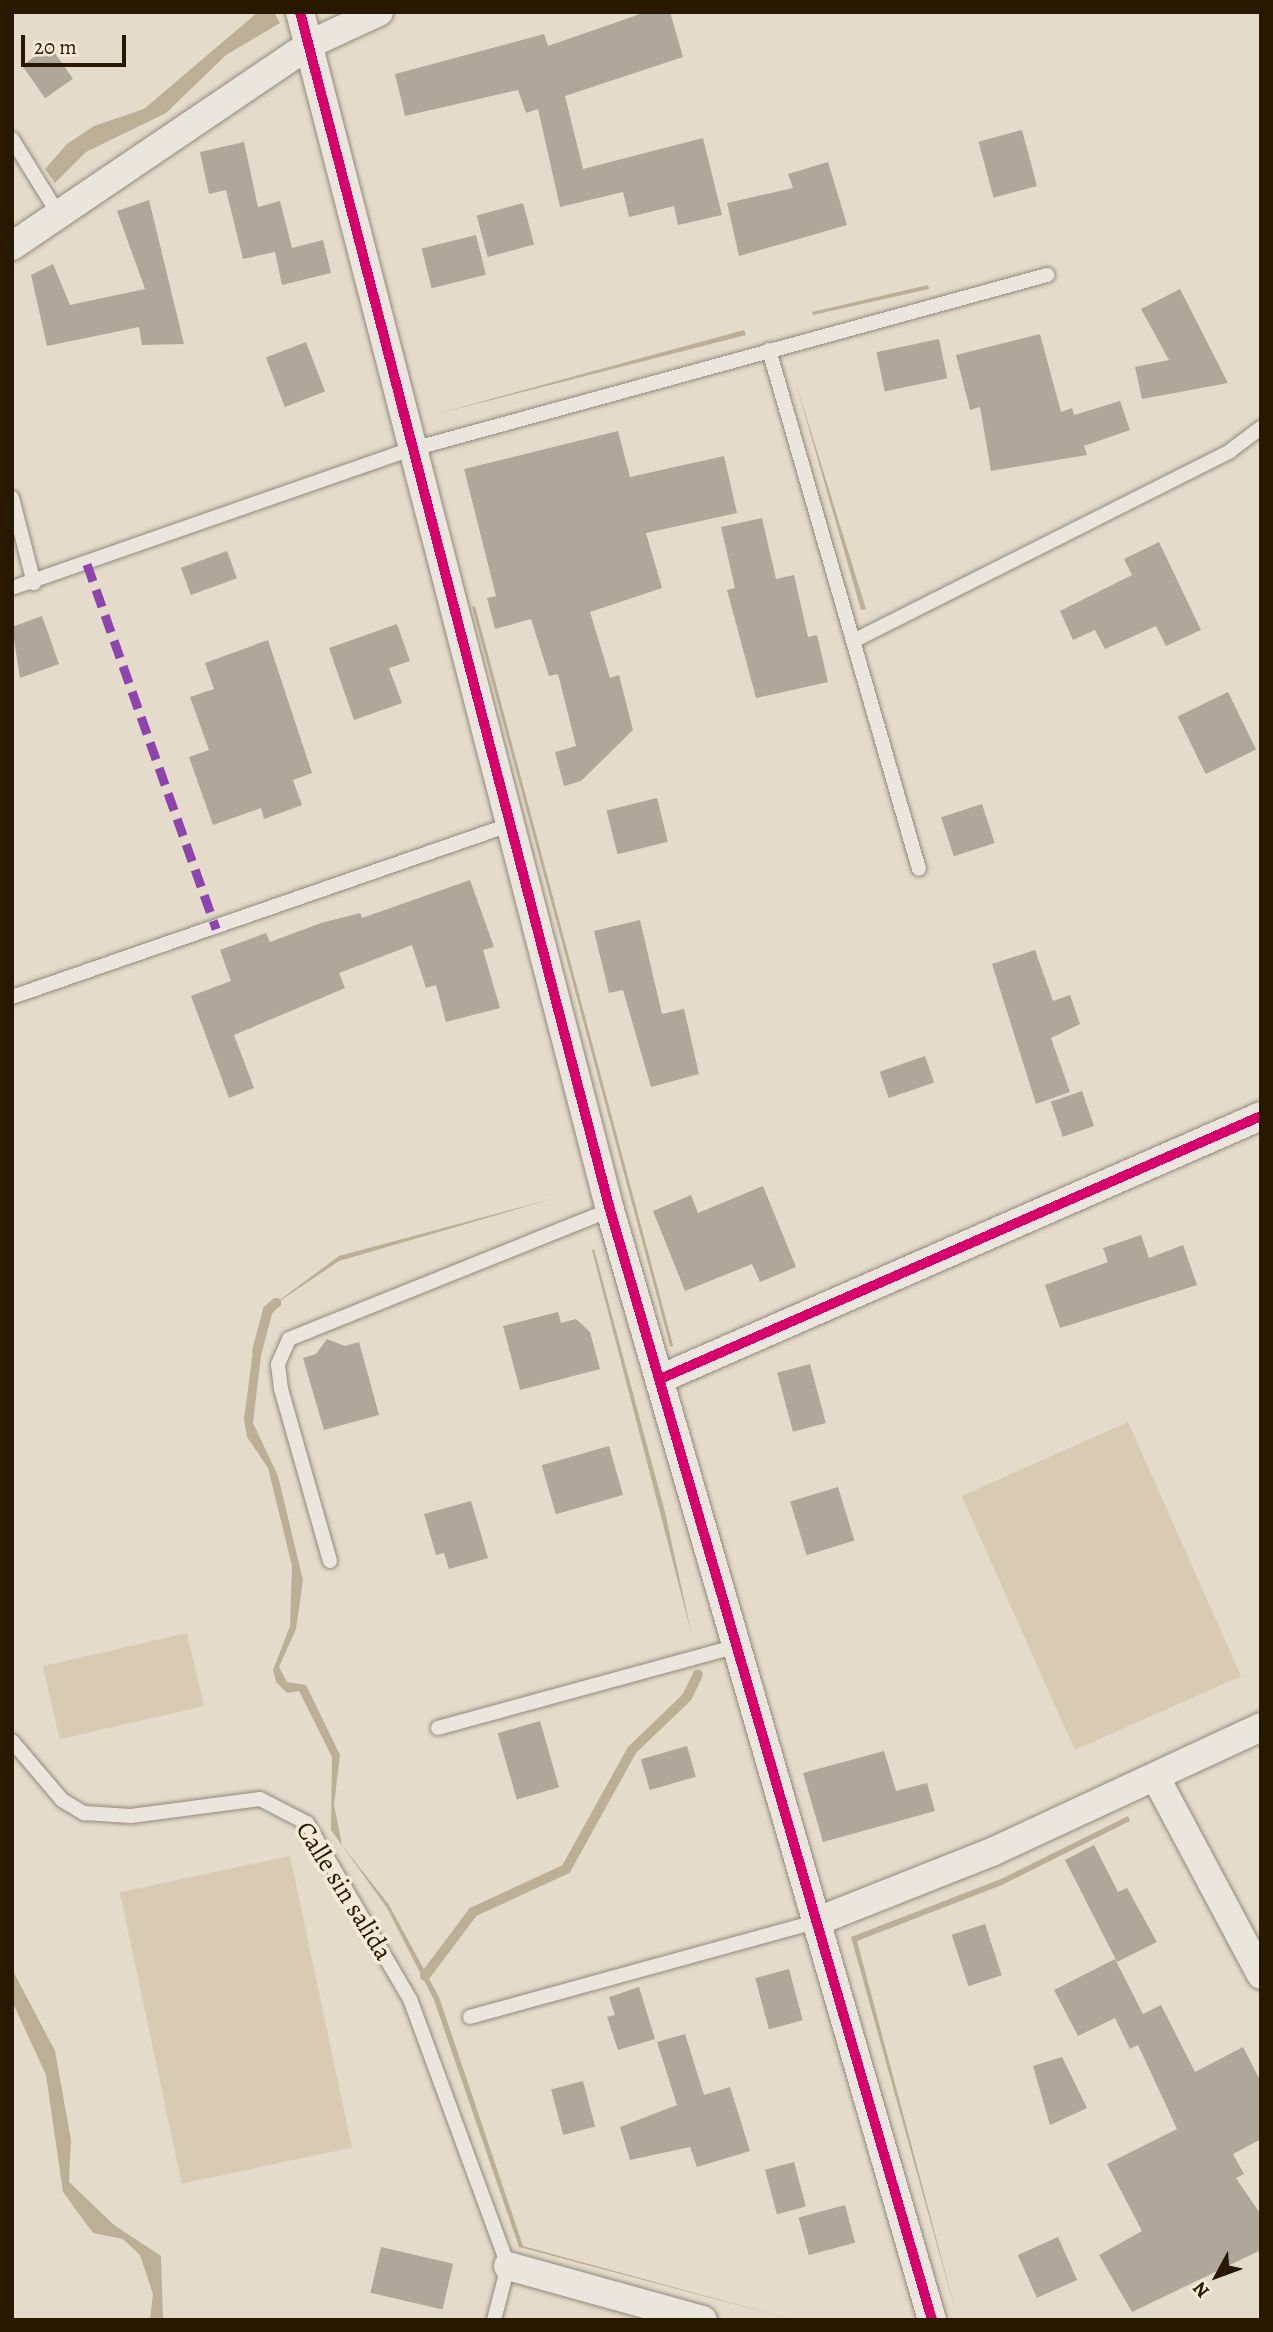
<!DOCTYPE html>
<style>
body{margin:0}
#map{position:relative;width:1273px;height:2332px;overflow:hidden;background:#e5dbcb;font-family:Alegreya,serif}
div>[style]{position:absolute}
.green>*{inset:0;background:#d8cab3;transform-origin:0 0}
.water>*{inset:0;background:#bdae96;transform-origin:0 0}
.stream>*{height:10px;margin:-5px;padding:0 5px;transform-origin:5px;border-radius:5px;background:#bdae96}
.building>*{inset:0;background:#afa79a;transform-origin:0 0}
.roads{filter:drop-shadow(0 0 2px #918a7d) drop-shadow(0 0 2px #918a7d)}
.service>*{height:14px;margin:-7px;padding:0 7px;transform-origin:7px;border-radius:7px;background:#eae5dd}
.minor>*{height:28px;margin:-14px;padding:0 14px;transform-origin:14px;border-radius:14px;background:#eae5dd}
.quiet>*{height:9px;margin-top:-4.5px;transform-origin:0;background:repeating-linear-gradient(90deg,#8e44ad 0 18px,transparent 0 27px)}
.cycleway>*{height:10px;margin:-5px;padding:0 5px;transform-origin:5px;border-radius:5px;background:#d6006c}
span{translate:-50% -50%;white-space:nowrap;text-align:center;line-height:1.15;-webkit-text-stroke:7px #f5ead6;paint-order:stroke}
.street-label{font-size:26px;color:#291800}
.frame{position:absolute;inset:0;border:14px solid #291800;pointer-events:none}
.north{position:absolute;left:1182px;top:2241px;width:70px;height:70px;-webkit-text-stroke:5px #f5ead6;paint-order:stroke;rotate:229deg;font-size:19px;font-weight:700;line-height:28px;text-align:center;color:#291800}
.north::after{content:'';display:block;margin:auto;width:24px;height:32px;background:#291800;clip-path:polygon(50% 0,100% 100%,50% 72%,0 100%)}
.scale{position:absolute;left:21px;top:35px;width:105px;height:32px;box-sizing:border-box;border:4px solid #291800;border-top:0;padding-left:9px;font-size:21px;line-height:24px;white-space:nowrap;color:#291800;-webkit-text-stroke:5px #f5ead6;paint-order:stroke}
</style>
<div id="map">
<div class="green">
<i style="left:1128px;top:1422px;width:278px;height:182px;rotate:66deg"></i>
<i style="left:187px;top:1633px;width:75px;height:148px;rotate:77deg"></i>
<i style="left:290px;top:1856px;width:298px;height:174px;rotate:78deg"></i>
</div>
<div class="water">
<i style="clip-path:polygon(258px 12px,274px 12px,280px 23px,226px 55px,166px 113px,86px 152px,55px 183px,45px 169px,67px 144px,94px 126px,144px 109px)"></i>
<i style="clip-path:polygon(928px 285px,929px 289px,813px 315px,812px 312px)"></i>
<i style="clip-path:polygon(744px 330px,746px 335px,436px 414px)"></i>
<i style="clip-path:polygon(795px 380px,866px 609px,861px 610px)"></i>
<i style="left:475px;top:606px;width:766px;height:3px;rotate:75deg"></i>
<i style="clip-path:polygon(555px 1198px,339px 1261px,262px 1313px,339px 1256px)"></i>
<i style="clip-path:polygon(594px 1249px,665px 1512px,692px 1636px,592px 1250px)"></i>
<i style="clip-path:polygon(263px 1339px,253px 1423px,278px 1476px,303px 1580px,296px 1629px,279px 1667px,287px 1682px,306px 1685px,340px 1755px,334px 1805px,342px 1845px,389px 1905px,439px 1997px,523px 2246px,794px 2320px,519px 2247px,434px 2000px,387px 1908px,331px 1830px,332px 1757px,299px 1691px,287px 1693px,276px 1682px,273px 1670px,290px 1626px,292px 1566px,268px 1468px,247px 1437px,244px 1419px,253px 1351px,256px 1340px)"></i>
<i style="clip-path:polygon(1128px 1816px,1130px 1821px,1002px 1885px,857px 1941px,958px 2320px,851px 1937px,1001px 1879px)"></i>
<i style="clip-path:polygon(12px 1969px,55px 2051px,71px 2140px,69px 2182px,114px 2225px,161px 2256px,163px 2320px,150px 2320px,153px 2294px,140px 2255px,123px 2239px,93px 2233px,63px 2192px,46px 2075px,12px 2001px)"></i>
</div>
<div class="stream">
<i style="left:257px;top:1351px;width:42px;rotate:-75deg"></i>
<i style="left:268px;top:1310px;width:11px;rotate:-41deg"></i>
<i style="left:425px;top:1976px;width:80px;rotate:-53.1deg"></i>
<i style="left:473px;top:1912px;width:102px;rotate:-24.8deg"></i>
<i style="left:566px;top:1869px;width:136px;rotate:-61deg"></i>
<i style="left:632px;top:1750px;width:76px;rotate:-43.9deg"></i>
<i style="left:687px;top:1697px;width:25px;rotate:-64deg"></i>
</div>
<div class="building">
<i style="clip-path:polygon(646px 12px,670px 12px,683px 57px,565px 96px,583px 169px,703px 138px,722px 215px,678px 225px,674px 206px,629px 217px,623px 192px,560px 207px,538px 109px,526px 113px,518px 90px,405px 116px,395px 74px,544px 34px,548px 46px)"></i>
<i style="left:50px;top:46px;width:40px;height:34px;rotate:55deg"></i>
<i style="left:1022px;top:130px;width:58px;height:45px;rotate:75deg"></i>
<i style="clip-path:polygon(244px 142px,258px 207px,280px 201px,292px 248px,323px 240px,331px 273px,282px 285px,275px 252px,243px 259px,226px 190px,209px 194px,200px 152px)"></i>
<i style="clip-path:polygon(828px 162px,847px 225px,739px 256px,727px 203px,793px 188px,788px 174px)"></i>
<i style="clip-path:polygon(149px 200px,184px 344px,142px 345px,139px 327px,47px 346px,31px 275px,53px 264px,70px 305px,145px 289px,117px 211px)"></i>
<i style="left:523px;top:203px;width:43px;height:48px;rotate:75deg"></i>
<i style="left:476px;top:235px;width:41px;height:56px;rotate:76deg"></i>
<i style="clip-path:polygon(1180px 289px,1228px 383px,1142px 399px,1135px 367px,1169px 360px,1141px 309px)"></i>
<i style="clip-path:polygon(1040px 334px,1061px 412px,1072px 408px,1074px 415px,1120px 401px,1130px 430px,1084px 446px,1087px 455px,991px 471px,980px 407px,970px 410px,956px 355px)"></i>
<i style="left:939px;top:339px;width:40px;height:64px;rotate:78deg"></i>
<i style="left:306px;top:342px;width:53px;height:43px;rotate:69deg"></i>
<i style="clip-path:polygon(618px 431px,630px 477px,724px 456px,737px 513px,646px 533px,662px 588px,590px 612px,610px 678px,619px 675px,633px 730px,581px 781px,564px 786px,555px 752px,576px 746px,558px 674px,549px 676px,531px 619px,495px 629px,487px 598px,496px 596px,464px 469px)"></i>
<i style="clip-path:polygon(762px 518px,776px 579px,794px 575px,808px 637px,817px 635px,828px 682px,756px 698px,727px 590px,735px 588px,721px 527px)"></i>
<i style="clip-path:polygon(1159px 542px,1201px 630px,1166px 646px,1156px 626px,1105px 649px,1095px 630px,1073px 640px,1060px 611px,1132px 575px,1124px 559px)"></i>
<i style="left:227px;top:551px;width:29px;height:49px;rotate:70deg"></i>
<i style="clip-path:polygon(42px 616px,59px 664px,20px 678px,12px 627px)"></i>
<i style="clip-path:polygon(397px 624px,410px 661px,389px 668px,402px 703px,354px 720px,329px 648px)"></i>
<i style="clip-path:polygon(268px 640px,312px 773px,293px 780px,302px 805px,264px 819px,261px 808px,213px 825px,189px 757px,209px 750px,190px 697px,214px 689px,205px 663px)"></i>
<i style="left:1228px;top:692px;width:64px;height:56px;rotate:64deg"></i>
<i style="left:657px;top:798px;width:45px;height:52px;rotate:76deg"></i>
<i style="left:982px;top:804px;width:41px;height:43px;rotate:72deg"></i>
<i style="clip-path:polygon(470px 880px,494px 947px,483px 950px,500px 1008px,446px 1022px,436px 985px,426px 988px,412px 945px,339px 973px,345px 988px,234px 1035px,254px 1088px,229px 1098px,191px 996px,231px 981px,220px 950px,266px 933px,270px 942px,321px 923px,360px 913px,362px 918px)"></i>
<i style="clip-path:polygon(640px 920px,662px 1014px,684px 1009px,699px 1074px,651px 1087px,623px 990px,609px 993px,594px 931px)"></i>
<i style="clip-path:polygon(1035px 950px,1053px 1001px,1070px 995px,1080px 1024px,1051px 1038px,1070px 1092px,1036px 1104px,992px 964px)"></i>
<i style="left:925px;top:1056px;width:28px;height:48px;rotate:71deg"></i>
<i style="left:1082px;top:1091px;width:37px;height:33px;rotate:71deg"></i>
<i style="clip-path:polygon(763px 1186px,796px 1267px,760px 1282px,752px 1264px,685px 1291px,653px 1211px,691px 1195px,698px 1213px)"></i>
<i style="clip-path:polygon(1141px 1235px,1149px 1258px,1183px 1245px,1197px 1285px,1060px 1328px,1045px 1285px,1108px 1262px,1103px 1248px)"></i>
<i style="clip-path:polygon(558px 1312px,561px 1323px,576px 1319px,590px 1332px,600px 1369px,520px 1390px,503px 1326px)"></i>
<i style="clip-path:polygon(327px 1339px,345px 1346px,359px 1342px,379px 1415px,324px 1430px,303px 1358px,316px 1354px)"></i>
<i style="left:810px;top:1364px;width:61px;height:34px;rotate:75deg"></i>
<i style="left:609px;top:1446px;width:51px;height:70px;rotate:74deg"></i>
<i style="left:838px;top:1487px;width:56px;height:50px;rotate:73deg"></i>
<i style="clip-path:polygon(471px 1501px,488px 1558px,449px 1569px,444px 1553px,436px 1555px,424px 1514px)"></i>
<i style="left:540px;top:1721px;width:69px;height:44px;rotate:74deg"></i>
<i style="left:687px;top:1746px;width:32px;height:48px;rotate:74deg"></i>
<i style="clip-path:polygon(884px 1751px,896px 1791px,927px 1783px,935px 1811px,823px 1842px,803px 1773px)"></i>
<i style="clip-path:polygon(1094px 1845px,1118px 1892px,1127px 1888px,1157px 1942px,1117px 1962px,1065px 1860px)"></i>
<i style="left:985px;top:1924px;width:54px;height:35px;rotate:72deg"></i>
<i style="clip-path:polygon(1115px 1959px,1143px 2014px,1161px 2005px,1195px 2072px,1243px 2047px,1261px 2082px,1261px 2139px,1233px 2154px,1244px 2174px,1236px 2178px,1261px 2215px,1261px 2250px,1132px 2312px,1099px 2255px,1142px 2231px,1107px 2164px,1177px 2129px,1138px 2045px,1130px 2049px,1115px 2018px,1078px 2036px,1054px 1990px)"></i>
<i style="left:789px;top:1969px;width:53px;height:35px;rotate:75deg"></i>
<i style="clip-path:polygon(639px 1987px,655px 2039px,618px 2050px,607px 2017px,615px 2015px,609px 1997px)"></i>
<i style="clip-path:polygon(685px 2034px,704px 2095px,730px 2087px,750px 2151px,697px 2167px,690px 2147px,630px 2160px,620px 2127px,677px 2105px,657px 2042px)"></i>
<i style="clip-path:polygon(1062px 2057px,1087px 2108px,1050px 2125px,1033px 2066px)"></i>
<i style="left:583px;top:2081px;width:47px;height:33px;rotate:75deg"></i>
<i style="left:794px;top:2162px;width:46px;height:30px;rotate:75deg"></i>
<i style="left:845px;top:2205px;width:39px;height:48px;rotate:75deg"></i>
<i style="left:1058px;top:2237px;width:47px;height:44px;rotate:66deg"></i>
<i style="left:381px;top:2247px;width:74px;height:47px;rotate:13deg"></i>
</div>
<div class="roads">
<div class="service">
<i style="left:12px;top:139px;width:89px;rotate:58.3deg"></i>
<i style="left:769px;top:350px;width:540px;rotate:73.88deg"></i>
<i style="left:12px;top:498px;width:88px;rotate:75.5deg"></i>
<i style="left:12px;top:588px;width:420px;rotate:-19.2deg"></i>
<i style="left:409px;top:450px;width:662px;rotate:-15.34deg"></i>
<i style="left:853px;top:641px;width:422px;rotate:-26.7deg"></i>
<i style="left:1230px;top:451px;width:39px;rotate:-37deg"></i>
<i style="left:12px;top:997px;width:526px;rotate:-19.09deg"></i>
<i style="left:330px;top:1561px;width:179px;rotate:-105.9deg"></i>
<i style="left:281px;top:1389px;width:25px;rotate:-97deg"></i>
<i style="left:278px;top:1364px;width:27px;rotate:-66deg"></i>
<i style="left:289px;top:1339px;width:346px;rotate:-21.9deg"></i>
<i style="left:438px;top:1728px;width:311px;rotate:-15.3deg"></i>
<i style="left:12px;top:1741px;width:77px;rotate:49.7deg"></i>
<i style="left:62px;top:1800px;width:26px;rotate:31deg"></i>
<i style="left:84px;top:1813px;width:47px;rotate:3.7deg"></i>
<i style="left:131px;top:1816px;width:130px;rotate:-7.5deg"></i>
<i style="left:260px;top:1799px;width:53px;rotate:27.1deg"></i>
<i style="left:307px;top:1823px;width:204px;rotate:59.7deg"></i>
<i style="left:410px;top:1999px;width:284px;rotate:69.8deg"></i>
<i style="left:508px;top:2266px;width:56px;rotate:104.5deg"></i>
<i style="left:470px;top:2017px;width:362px;rotate:-15.4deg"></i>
</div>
<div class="minor">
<i style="left:300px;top:12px;width:1237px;rotate:75.49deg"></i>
<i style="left:610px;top:1210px;width:1156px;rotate:73.82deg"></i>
<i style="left:12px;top:246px;width:360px;rotate:-34.1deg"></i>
<i style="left:310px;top:44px;width:76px;rotate:-24.9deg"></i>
<i style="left:660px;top:1379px;width:656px;rotate:-23.63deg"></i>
<i style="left:1156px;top:1778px;width:223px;rotate:61.9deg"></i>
<i style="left:820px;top:1920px;width:185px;rotate:-21.6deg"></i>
<i style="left:992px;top:1852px;width:297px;rotate:-24.9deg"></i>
<i style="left:508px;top:2266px;width:202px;rotate:15.5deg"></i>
</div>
</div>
<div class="quiet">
<i style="left:87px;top:564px;width:387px;rotate:70.5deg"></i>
</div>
<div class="cycleway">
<i style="left:300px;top:12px;width:1237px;rotate:75.49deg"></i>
<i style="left:610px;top:1210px;width:1156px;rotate:73.82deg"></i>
<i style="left:660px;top:1379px;width:656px;rotate:-23.63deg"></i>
</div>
<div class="street-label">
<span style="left:344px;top:1891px;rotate:58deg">Calle sin salida</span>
</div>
<div class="frame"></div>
<div class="north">N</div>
<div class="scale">20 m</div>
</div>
